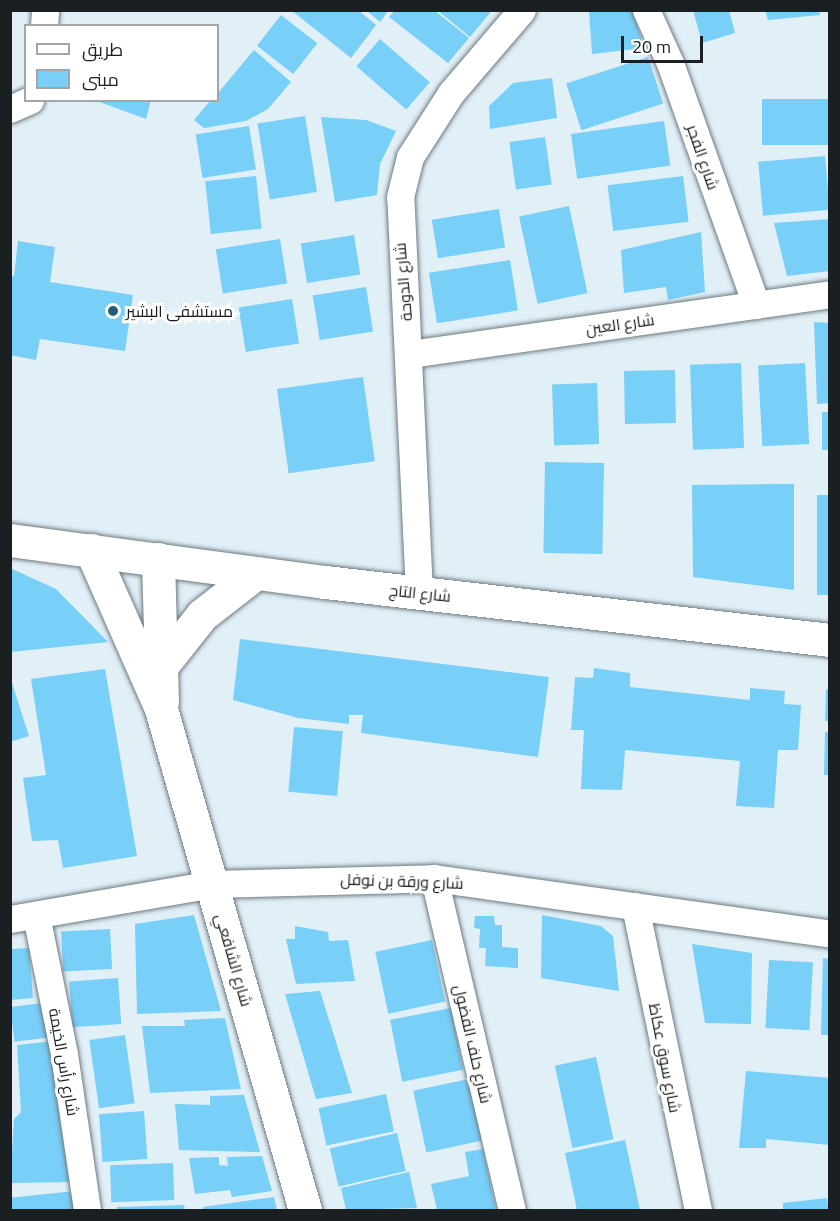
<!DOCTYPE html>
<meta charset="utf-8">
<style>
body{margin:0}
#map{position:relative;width:840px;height:1221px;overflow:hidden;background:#e1eff7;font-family:"Titillium Web",Cairo,sans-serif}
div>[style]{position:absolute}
.building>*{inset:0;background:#78cff7;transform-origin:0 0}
.roads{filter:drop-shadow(0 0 2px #6e7a81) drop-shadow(0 0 2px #6e7a81)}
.minor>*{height:27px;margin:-13.5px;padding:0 13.5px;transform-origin:13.5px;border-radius:13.5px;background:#fff}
.tertiary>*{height:33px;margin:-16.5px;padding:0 16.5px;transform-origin:16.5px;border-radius:16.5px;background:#fff}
.dots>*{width:16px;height:16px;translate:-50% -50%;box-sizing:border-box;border:3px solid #fff;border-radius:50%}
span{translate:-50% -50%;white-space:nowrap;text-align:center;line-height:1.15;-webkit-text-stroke:6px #fff;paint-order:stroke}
.street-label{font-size:16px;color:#1a1f21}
.poi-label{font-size:16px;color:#1a1f21}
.left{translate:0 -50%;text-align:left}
.frame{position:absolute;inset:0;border:12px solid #1a1f21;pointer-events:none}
.legend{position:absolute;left:24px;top:24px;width:195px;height:78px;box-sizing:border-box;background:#fff;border:2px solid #a3a5a6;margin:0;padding:8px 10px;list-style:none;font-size:18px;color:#1a1f21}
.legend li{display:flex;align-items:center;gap:12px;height:30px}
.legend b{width:30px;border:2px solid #a3a5a6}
.scale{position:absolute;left:621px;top:36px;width:82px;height:27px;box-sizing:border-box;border:3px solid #1a1f21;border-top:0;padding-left:8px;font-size:18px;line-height:21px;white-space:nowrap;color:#1a1f21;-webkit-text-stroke:4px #fff;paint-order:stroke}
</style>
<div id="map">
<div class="building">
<i style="clip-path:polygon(291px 10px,358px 10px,376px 25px,351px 58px)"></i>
<i style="clip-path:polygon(366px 10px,389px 10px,380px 22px)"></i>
<i style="clip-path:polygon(395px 10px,434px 10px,469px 38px,448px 63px,389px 17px)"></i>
<i style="clip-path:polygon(437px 10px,488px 10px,490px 13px,470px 37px)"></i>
<i style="clip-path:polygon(589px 10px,633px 10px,644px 48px,592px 54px)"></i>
<i style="clip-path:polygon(693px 10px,729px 10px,735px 33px,702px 43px)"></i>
<i style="clip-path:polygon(765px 10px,819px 10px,820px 15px,768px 20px)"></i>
<i style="left:281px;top:15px;width:46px;height:39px;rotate:38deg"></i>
<i style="left:380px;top:39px;width:66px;height:36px;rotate:41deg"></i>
<i style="clip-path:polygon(254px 50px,291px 82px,268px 109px,246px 121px,204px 128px,194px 120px,211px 100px,218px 100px,218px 93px)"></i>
<i style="left:648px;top:57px;width:49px;height:86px;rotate:72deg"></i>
<i style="clip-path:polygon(552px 78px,557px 118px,490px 129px,489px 106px,513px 83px)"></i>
<i style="left:830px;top:99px;width:46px;height:68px;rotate:90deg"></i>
<i style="clip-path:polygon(94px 100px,151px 100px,146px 119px)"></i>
<i style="left:305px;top:116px;width:77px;height:48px;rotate:81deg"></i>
<i style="clip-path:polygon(321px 117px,366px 120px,396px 131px,380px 164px,377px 195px,335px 202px)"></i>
<i style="left:664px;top:121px;width:45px;height:94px;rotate:82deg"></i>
<i style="left:249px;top:126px;width:44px;height:54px;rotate:81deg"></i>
<i style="left:545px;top:137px;width:48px;height:36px;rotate:82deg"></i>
<i style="left:825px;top:156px;width:54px;height:67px;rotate:85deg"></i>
<i style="left:256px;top:176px;width:53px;height:51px;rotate:84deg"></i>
<i style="left:683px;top:176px;width:46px;height:76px;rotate:83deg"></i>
<i style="left:569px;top:206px;width:89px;height:51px;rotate:78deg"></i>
<i style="left:499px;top:209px;width:39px;height:68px;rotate:81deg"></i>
<i style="clip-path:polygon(830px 219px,830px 271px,787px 276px,774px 223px)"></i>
<i style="clip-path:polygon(701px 232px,705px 292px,668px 300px,666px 287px,624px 293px,621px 250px)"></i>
<i style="left:354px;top:235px;width:40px;height:54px;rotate:81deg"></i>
<i style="left:280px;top:239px;width:45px;height:65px;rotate:81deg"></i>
<i style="clip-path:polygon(18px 241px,55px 247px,50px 282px,133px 295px,125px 351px,40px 339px,36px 360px,10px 355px,10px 276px,14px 276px)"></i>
<i style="left:510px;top:260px;width:51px;height:82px;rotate:81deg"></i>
<i style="left:366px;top:287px;width:45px;height:54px;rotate:81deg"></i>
<i style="left:292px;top:299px;width:45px;height:54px;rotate:81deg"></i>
<i style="clip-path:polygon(814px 322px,830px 323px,830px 403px,817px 404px)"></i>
<i style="left:741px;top:363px;width:85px;height:51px;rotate:88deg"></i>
<i style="left:805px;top:363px;width:81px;height:47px;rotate:87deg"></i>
<i style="left:675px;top:370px;width:53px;height:51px;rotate:89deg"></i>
<i style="left:363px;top:377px;width:85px;height:87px;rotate:82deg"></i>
<i style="left:597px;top:383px;width:61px;height:45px;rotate:88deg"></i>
<i style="left:822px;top:412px;width:8px;height:38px"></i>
<i style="left:545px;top:462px;width:59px;height:91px;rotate:1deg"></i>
<i style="clip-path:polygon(794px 484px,794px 590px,693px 577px,692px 485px)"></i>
<i style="left:817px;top:495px;width:13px;height:100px"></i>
<i style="clip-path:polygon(10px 568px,56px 589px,108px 642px,10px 652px)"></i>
<i style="clip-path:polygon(240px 639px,549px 677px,538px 757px,361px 733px,363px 715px,349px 715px,349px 724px,298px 718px,233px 700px)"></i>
<i style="clip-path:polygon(594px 668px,630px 673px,630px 687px,750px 700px,750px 688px,785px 691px,784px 704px,801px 705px,798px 750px,778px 750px,774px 808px,736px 806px,740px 761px,625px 750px,622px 790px,581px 789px,584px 730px,571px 730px,575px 677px,593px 678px)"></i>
<i style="clip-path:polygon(105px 669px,137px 856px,63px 868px,58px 840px,32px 841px,23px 778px,46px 775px,31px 679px)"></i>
<i style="clip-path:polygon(10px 677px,29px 736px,10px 742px)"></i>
<i style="clip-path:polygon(826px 689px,830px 690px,830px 721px,825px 721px)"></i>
<i style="left:294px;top:727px;width:49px;height:65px;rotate:5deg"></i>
<i style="clip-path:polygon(825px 732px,830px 732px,830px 775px,824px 775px)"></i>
<i style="clip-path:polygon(194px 915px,221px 1011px,137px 1014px,135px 924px)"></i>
<i style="clip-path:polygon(542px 915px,601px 926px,613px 936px,619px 991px,541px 978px)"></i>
<i style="clip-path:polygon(475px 916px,494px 916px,495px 925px,502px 925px,502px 947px,518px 948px,518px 968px,485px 966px,486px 948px,479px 948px,480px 929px,474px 928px)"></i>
<i style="clip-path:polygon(295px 926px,328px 932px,329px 941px,348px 940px,355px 981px,296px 984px,286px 939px,295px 939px)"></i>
<i style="left:110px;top:929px;width:40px;height:49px;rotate:87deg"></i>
<i style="left:432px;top:940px;width:63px;height:58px;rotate:78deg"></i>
<i style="clip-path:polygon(692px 944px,752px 953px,751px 1024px,705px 1023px)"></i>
<i style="clip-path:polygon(29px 948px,33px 998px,10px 1000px,10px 949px)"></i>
<i style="clip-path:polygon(823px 958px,830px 959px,830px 1035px,821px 1035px)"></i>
<i style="left:769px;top:960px;width:44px;height:68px;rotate:3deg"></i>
<i style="left:118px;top:978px;width:46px;height:49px;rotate:86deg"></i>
<i style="clip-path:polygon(320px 991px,352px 1093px,316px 1099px,285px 994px)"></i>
<i style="left:43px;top:1003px;width:35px;height:33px;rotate:83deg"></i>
<i style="left:451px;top:1008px;width:63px;height:62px;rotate:79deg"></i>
<i style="clip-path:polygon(225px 1018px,241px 1089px,150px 1093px,142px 1026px,185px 1026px,184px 1020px)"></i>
<i style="left:125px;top:1035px;width:69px;height:36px;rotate:82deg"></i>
<i style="clip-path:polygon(54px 1041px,73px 1182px,10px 1183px,14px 1119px,21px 1112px,17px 1045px)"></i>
<i style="left:596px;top:1057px;width:84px;height:42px;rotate:78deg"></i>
<i style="clip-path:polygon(746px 1071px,830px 1078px,830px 1145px,766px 1139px,766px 1148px,739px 1148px)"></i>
<i style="left:469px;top:1079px;width:63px;height:57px;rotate:78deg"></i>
<i style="left:386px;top:1094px;width:38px;height:69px;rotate:78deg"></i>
<i style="clip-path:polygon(244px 1095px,260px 1152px,179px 1150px,175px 1104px,210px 1105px,210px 1096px)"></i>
<i style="left:144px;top:1111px;width:48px;height:45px;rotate:86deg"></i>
<i style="left:397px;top:1133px;width:39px;height:69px;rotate:77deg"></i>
<i style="clip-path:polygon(625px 1140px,640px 1210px,577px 1210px,565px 1153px)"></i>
<i style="clip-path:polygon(483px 1149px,496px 1210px,437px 1210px,431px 1184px,469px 1176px,465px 1152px)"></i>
<i style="clip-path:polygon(262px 1156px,272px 1191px,232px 1197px,230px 1190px,195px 1194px,189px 1158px,219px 1157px,219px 1165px,228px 1166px,227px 1157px)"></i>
<i style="left:173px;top:1163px;width:37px;height:63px;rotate:88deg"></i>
<i style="clip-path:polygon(409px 1172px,417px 1208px,346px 1210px,341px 1188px)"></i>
<i style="left:75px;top:1191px;width:19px;height:65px;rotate:84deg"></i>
<i style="clip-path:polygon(274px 1197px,277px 1210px,203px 1210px,203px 1207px)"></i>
<i style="clip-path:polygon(827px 1198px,829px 1210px,783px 1210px,783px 1203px)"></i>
<i style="clip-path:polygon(184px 1205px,185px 1210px,117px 1210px,117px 1207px)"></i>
</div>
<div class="roads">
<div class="minor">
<i style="left:646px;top:10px;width:58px;rotate:65.6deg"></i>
<i style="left:670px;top:63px;width:257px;rotate:70.4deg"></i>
<i style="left:44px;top:26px;width:16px;rotate:-86deg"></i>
<i style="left:10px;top:109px;width:22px;rotate:-24deg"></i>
<i style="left:410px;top:354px;width:424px;rotate:-8.1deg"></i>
<i style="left:419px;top:593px;width:396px;rotate:-92.7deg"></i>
<i style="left:400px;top:197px;width:41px;rotate:-76deg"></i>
<i style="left:410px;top:157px;width:76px;rotate:-57.4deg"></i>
<i style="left:451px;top:93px;width:109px;rotate:-49.5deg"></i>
<i style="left:434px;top:878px;width:341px;rotate:76.8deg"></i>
<i style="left:635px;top:906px;width:310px;rotate:78.3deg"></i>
<i style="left:36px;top:915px;width:142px;rotate:78.6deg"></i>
<i style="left:64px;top:1054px;width:158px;rotate:81.6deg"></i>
<i style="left:10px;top:919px;width:205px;rotate:-9.8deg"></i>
<i style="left:212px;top:884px;width:222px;rotate:-1.5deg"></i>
<i style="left:434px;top:878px;width:400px;rotate:8deg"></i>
</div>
<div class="tertiary">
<i style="left:10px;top:540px;width:318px;rotate:7.6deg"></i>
<i style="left:325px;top:582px;width:508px;rotate:6.55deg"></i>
<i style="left:91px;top:550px;width:174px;rotate:66.2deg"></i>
<i style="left:161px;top:709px;width:521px;rotate:73.96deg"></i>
<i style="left:158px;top:559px;width:143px;rotate:88.4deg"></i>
<i style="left:164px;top:663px;width:61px;rotate:-51.6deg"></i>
<i style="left:202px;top:615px;width:68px;rotate:-37.9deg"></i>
</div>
</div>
<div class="dots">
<i style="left:113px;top:311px;background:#235d76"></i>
</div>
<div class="street-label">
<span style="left:703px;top:157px;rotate:71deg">شارع الفجر</span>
<span style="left:403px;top:282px;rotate:-95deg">شارع الدوحة</span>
<span style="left:620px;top:324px;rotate:-8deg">شارع العين</span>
<span style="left:420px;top:593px;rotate:6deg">شارع التاج</span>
<span style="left:402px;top:881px;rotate:2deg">شارع ورقة بن نوفل</span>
<span style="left:234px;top:960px;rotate:74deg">شارع الشافعي</span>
<span style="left:473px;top:1044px;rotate:77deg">شارع حلف الفضول</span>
<span style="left:665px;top:1058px;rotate:79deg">شارع سوق عكاظ</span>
<span style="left:64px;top:1062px;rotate:80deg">شارع رأس الخيمة</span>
</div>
<div class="poi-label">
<span class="left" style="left:126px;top:311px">مستشفى البشير</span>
</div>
<div class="frame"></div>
<ul class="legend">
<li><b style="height:8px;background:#fff"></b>طريق</li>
<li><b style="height:16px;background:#78cff7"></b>مبنى</li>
</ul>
<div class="scale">20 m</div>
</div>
